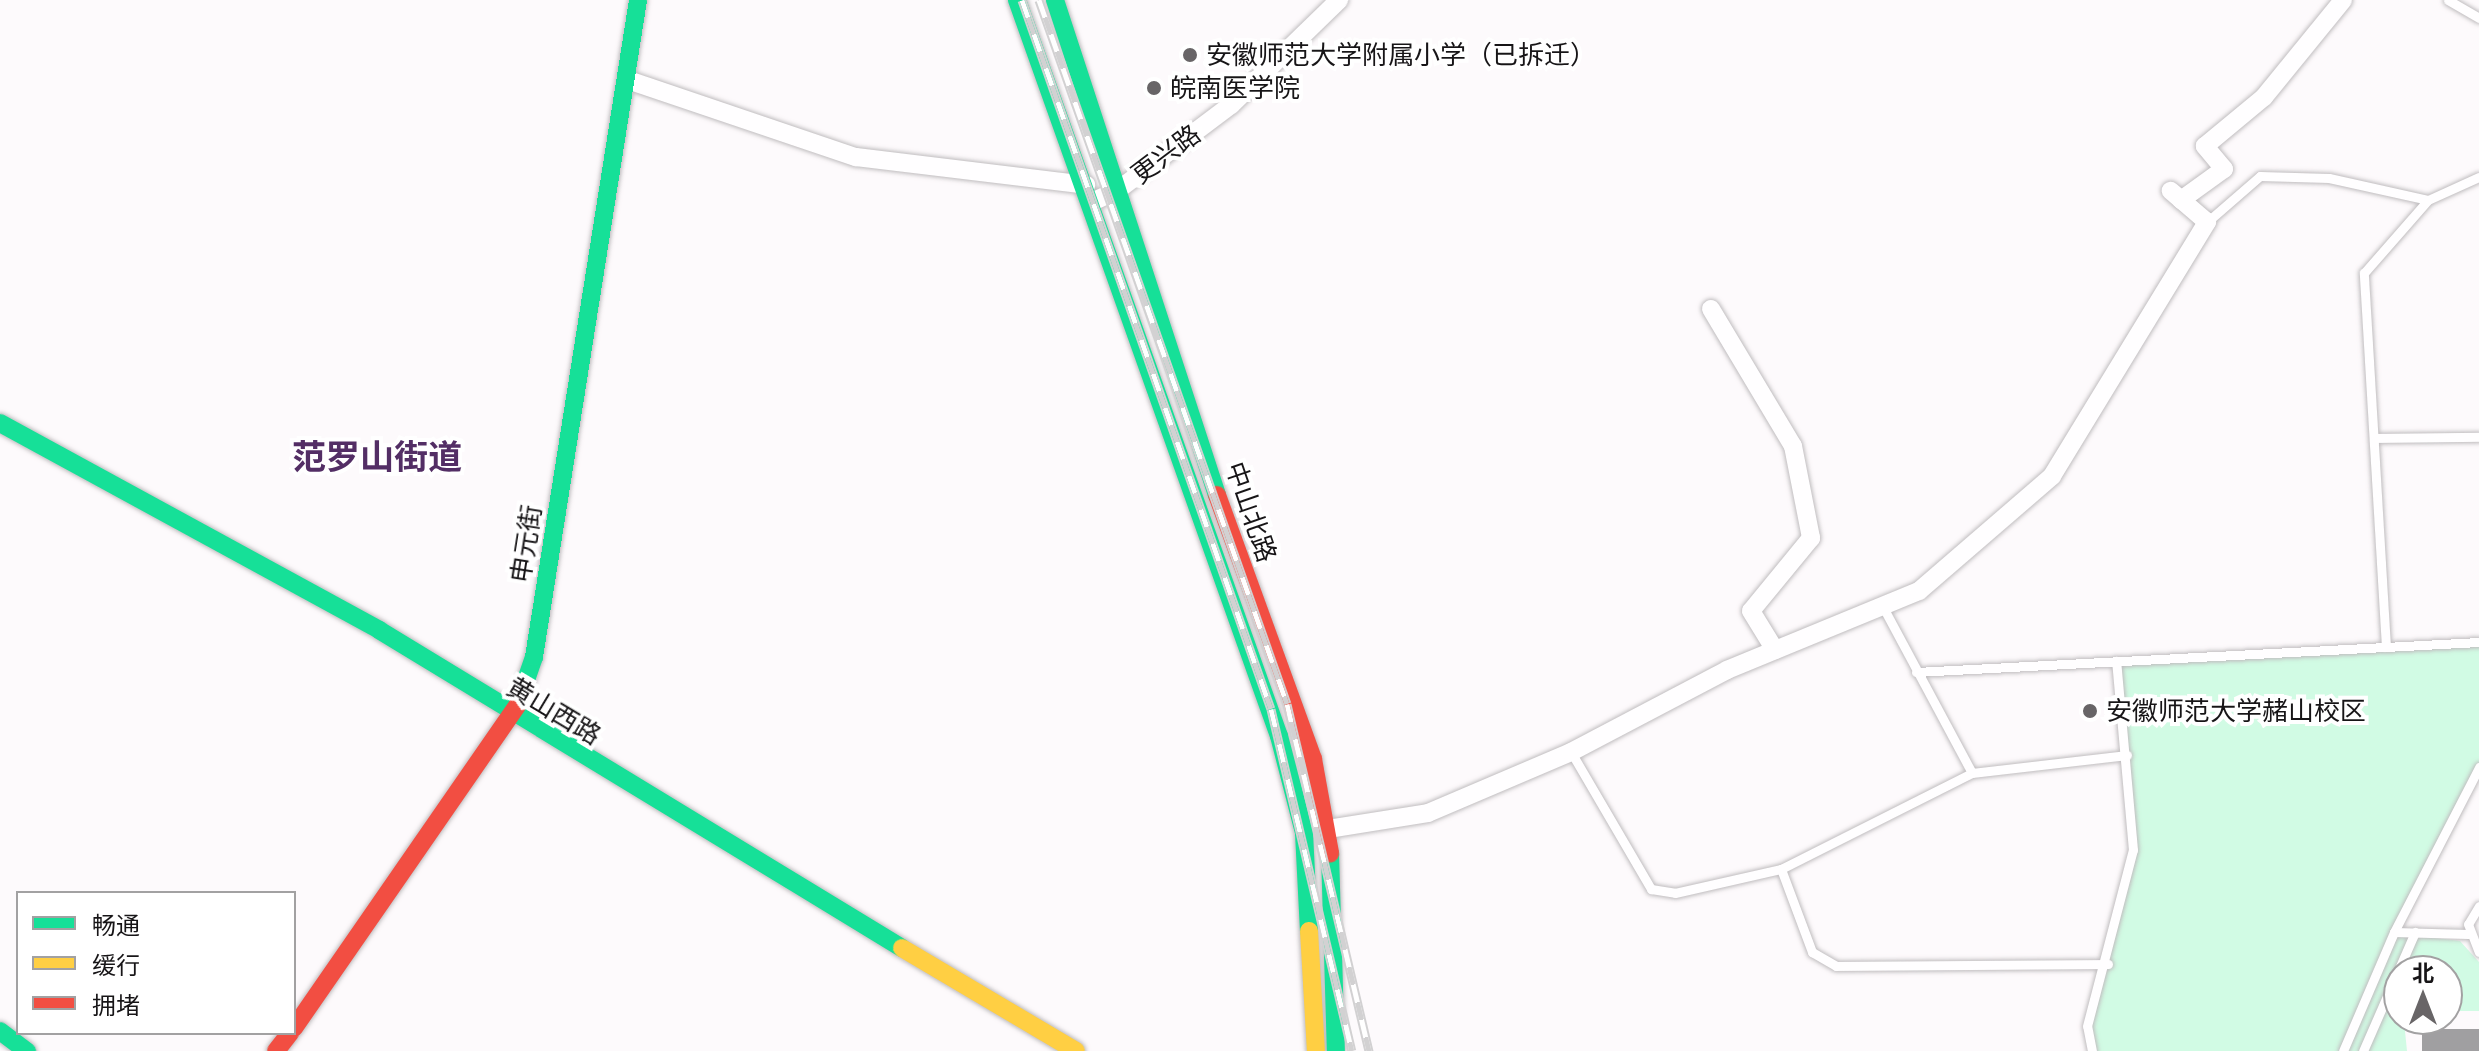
<!DOCTYPE html>
<meta charset="utf-8">
<style>
body{margin:0}
#map{position:relative;width:2479px;height:1051px;overflow:hidden;background:#fdfafc;font-family:Quicksand,"Noto Sans SC",sans-serif}
div>[style]{position:absolute}
.green>*{inset:0;background:#d1fbe4}
.building>*{inset:0;background:#a09fa1;transform-origin:0 0}
.roads{filter:drop-shadow(0 0 2px #c0bdbf) drop-shadow(0 0 2px #c0bdbf)}
.lane>*{height:9px;margin:-4.5px;padding:0 4.5px;transform-origin:4.5px;border-radius:4.5px;background:#fffeff}
.street>*{height:18px;margin:-9px;padding:0 9px;transform-origin:9px;border-radius:9px;background:#fffeff}
.fast>*{height:18px;margin:-9px;padding:0 9px;transform-origin:9px;border-radius:9px;background:#16e098}
.slow>*{height:18px;margin:-9px;padding:0 9px;transform-origin:9px;border-radius:9px;background:#ffcf43}
.jam>*{height:18px;margin:-9px;padding:0 9px;transform-origin:9px;border-radius:9px;background:#f24e42}
.rail>*{height:9px;margin-top:-4.5px;transform-origin:0;background:repeating-linear-gradient(90deg,#fff 0 18px,#d2d1d2 0 36px);box-sizing:border-box;border-block:2px solid #d2d1d2}
.dots>*{width:22px;height:22px;translate:-50% -50%;box-sizing:border-box;border:4px solid #fff;border-radius:50%}
span{translate:-50% -50%;white-space:nowrap;text-align:center;line-height:1.15;-webkit-text-stroke:8px #fff;paint-order:stroke}
.poi-label{font-size:26px;color:#171517}
.left{translate:0 -50%;text-align:left}
.street-label{font-size:26px;color:#171517}
.district-label{font-size:34px;color:#532e65;font-weight:700}
.legend{position:absolute;left:16px;top:891px;width:280px;height:144px;box-sizing:border-box;background:#fff;border:2px solid #a2a1a2;margin:0;padding:10px 14px;list-style:none;font-size:24px;color:#171517}
.legend li{display:flex;align-items:center;gap:16px;height:40px}
.legend b{width:40px;border:2px solid #a2a1a2}
.north{position:absolute;left:2383px;top:955px;width:80px;height:80px;box-sizing:border-box;background:#fff;border:2px solid #a2a1a2;border-radius:50%;rotate:0deg;font-size:22px;font-weight:700;line-height:32px;text-align:center;color:#171517}
.north::after{content:'';display:block;margin:auto;width:28px;height:36px;background:#686567;clip-path:polygon(50% 0,100% 100%,50% 72%,0 100%)}
</style>
<div id="map">
<div class="green">
<i style="clip-path:polygon(2479px 642px,2479px 767px,2394px 932px,2460px 941px,2479px 962px,2479px 1011px,2447px 1011px,2447px 971px,2399px 971px,2407px 1051px,2092px 1051px,2087px 1026px,2133px 850px,2116px 661px)"></i>
</div>
<div class="building">
<i style="left:2422px;top:1029px;width:57px;height:22px"></i>
</div>
<div class="roads">
<div class="lane">
<i style="left:2448px;top:0;width:36px;rotate:30deg"></i>
<i style="left:2207px;top:222px;width:70px;rotate:-41deg"></i>
<i style="left:2260px;top:176px;width:69px;rotate:1.7deg"></i>
<i style="left:2329px;top:178px;width:101px;rotate:12.5deg"></i>
<i style="left:2376px;top:438px;width:103px;rotate:-0.6deg"></i>
<i style="left:1883px;top:607px;width:188px;rotate:61.8deg"></i>
<i style="left:2386px;top:647px;width:375px;rotate:-93.4deg"></i>
<i style="left:2364px;top:273px;width:97px;rotate:-48.8deg"></i>
<i style="left:2428px;top:200px;width:56px;rotate:-24.3deg"></i>
<i style="left:1916px;top:672px;width:564px;rotate:-3.05deg"></i>
<i style="left:1571px;top:752px;width:159px;rotate:59.7deg"></i>
<i style="left:1651px;top:889px;width:24px;rotate:9deg"></i>
<i style="left:1675px;top:893px;width:109px;rotate:-12.8deg"></i>
<i style="left:1781px;top:869px;width:89px;rotate:69.5deg"></i>
<i style="left:1812px;top:952px;width:28px;rotate:30deg"></i>
<i style="left:1836px;top:966px;width:272px;rotate:-0.4deg"></i>
<i style="left:1781px;top:869px;width:214px;rotate:-26.7deg"></i>
<i style="left:1972px;top:773px;width:156px;rotate:-6.6deg"></i>
<i style="left:2479px;top:906px;width:21px;rotate:121deg"></i>
<i style="left:2468px;top:924px;width:30px;rotate:69deg"></i>
<i style="left:2394px;top:932px;width:74px;rotate:1.5deg"></i>
<i style="left:2092px;top:1051px;width:25px;rotate:-101deg"></i>
<i style="left:2087px;top:1026px;width:182px;rotate:-75.4deg"></i>
<i style="left:2133px;top:850px;width:190px;rotate:-95.1deg"></i>
<i style="left:2343px;top:1051px;width:129px;rotate:-66.8deg"></i>
<i style="left:2394px;top:932px;width:186px;rotate:-62.7deg"></i>
<i style="left:2363px;top:1051px;width:130px;rotate:-66.4deg"></i>
</div>
<div class="street">
<i style="left:628px;top:80px;width:241px;rotate:18.7deg"></i>
<i style="left:856px;top:157px;width:232px;rotate:6.9deg"></i>
<i style="left:2181px;top:200px;width:53px;rotate:-35.8deg"></i>
<i style="left:2224px;top:169px;width:30px;rotate:-130deg"></i>
<i style="left:2205px;top:146px;width:77px;rotate:-39.7deg"></i>
<i style="left:2264px;top:97px;width:125px;rotate:-50.8deg"></i>
<i style="left:1092px;top:202px;width:29px;rotate:-25deg"></i>
<i style="left:1118px;top:190px;width:141px;rotate:-37deg"></i>
<i style="left:1231px;top:105px;width:151px;rotate:-44.2deg"></i>
<i style="left:1711px;top:309px;width:160px;rotate:59.1deg"></i>
<i style="left:1793px;top:446px;width:94px;rotate:78.9deg"></i>
<i style="left:1811px;top:538px;width:94px;rotate:129.4deg"></i>
<i style="left:1751px;top:611px;width:46px;rotate:58.4deg"></i>
<i style="left:1328px;top:829px;width:101px;rotate:-9.1deg"></i>
<i style="left:1428px;top:813px;width:155px;rotate:-23.1deg"></i>
<i style="left:1571px;top:752px;width:176px;rotate:-27.7deg"></i>
<i style="left:1727px;top:670px;width:208px;rotate:-22.4deg"></i>
<i style="left:1919px;top:591px;width:176px;rotate:-40.8deg"></i>
<i style="left:2052px;top:476px;width:298px;rotate:-58.6deg"></i>
<i style="left:2207px;top:222px;width:48px;rotate:-139.3deg"></i>
</div>
<div class="fast">
<i style="left:1017px;top:0;width:781px;rotate:70.41deg"></i>
<i style="left:1279px;top:736px;width:100px;rotate:75.5deg"></i>
<i style="left:1304px;top:833px;width:98px;rotate:87.1deg"></i>
<i style="left:1055px;top:0;width:521px;rotate:71.88deg"></i>
<i style="left:0;top:423px;width:432px;rotate:28.6deg"></i>
<i style="left:379px;top:630px;width:612px;rotate:31.3deg"></i>
<i style="left:517px;top:706px;width:52px;rotate:-70.9deg"></i>
<i style="left:534px;top:657px;width:665px;rotate:-81deg"></i>
<i style="left:1330px;top:853px;width:198px;rotate:88.3deg"></i>
<i style="left:0;top:1031px;width:34px;rotate:37deg"></i>
</div>
<div class="slow">
<i style="left:1309px;top:931px;width:120px;rotate:86.7deg"></i>
<i style="left:902px;top:948px;width:202px;rotate:30.6deg"></i>
</div>
<div class="jam">
<i style="left:1217px;top:495px;width:281px;rotate:70deg"></i>
<i style="left:1313px;top:759px;width:96px;rotate:79.7deg"></i>
<i style="left:294px;top:1028px;width:392px;rotate:-55.3deg"></i>
<i style="left:276px;top:1051px;width:23px;rotate:-52deg"></i>
</div>
</div>
<div class="rail">
<i style="left:1022px;top:0;width:751px;rotate:70.65deg"></i>
<i style="left:1271px;top:709px;width:351px;rotate:76.7deg"></i>
<i style="left:1039px;top:0;width:746px;rotate:70.59deg"></i>
<i style="left:1287px;top:704px;width:357px;rotate:76.7deg"></i>
</div>
<div class="dots">
<i style="left:1190px;top:55px;background:#686567"></i>
<i style="left:1154px;top:88px;background:#686567"></i>
<i style="left:2090px;top:711px;background:#686567"></i>
</div>
<div class="poi-label">
<span class="left" style="left:1206px;top:55px">安徽师范大学附属小学（已拆迁）</span>
<span class="left" style="left:1170px;top:88px">皖南医学院</span>
<span class="left" style="left:2106px;top:711px">安徽师范大学赭山校区</span>
</div>
<div class="street-label">
<span style="left:1166px;top:154px;rotate:-37deg">更兴路</span>
<span style="left:1251px;top:512px;rotate:71deg">中山北路</span>
<span style="left:526px;top:544px;rotate:-81deg">申元街</span>
<span style="left:554px;top:711px;rotate:31deg">黄山西路</span>
</div>
<div class="district-label">
<span style="left:377px;top:457px">范罗山街道</span>
</div>
<ul class="legend">
<li><b style="height:10px;background:#16e098"></b>畅通</li>
<li><b style="height:10px;background:#ffcf43"></b>缓行</li>
<li><b style="height:10px;background:#f24e42"></b>拥堵</li>
</ul>
<div class="north">北</div>
</div>
